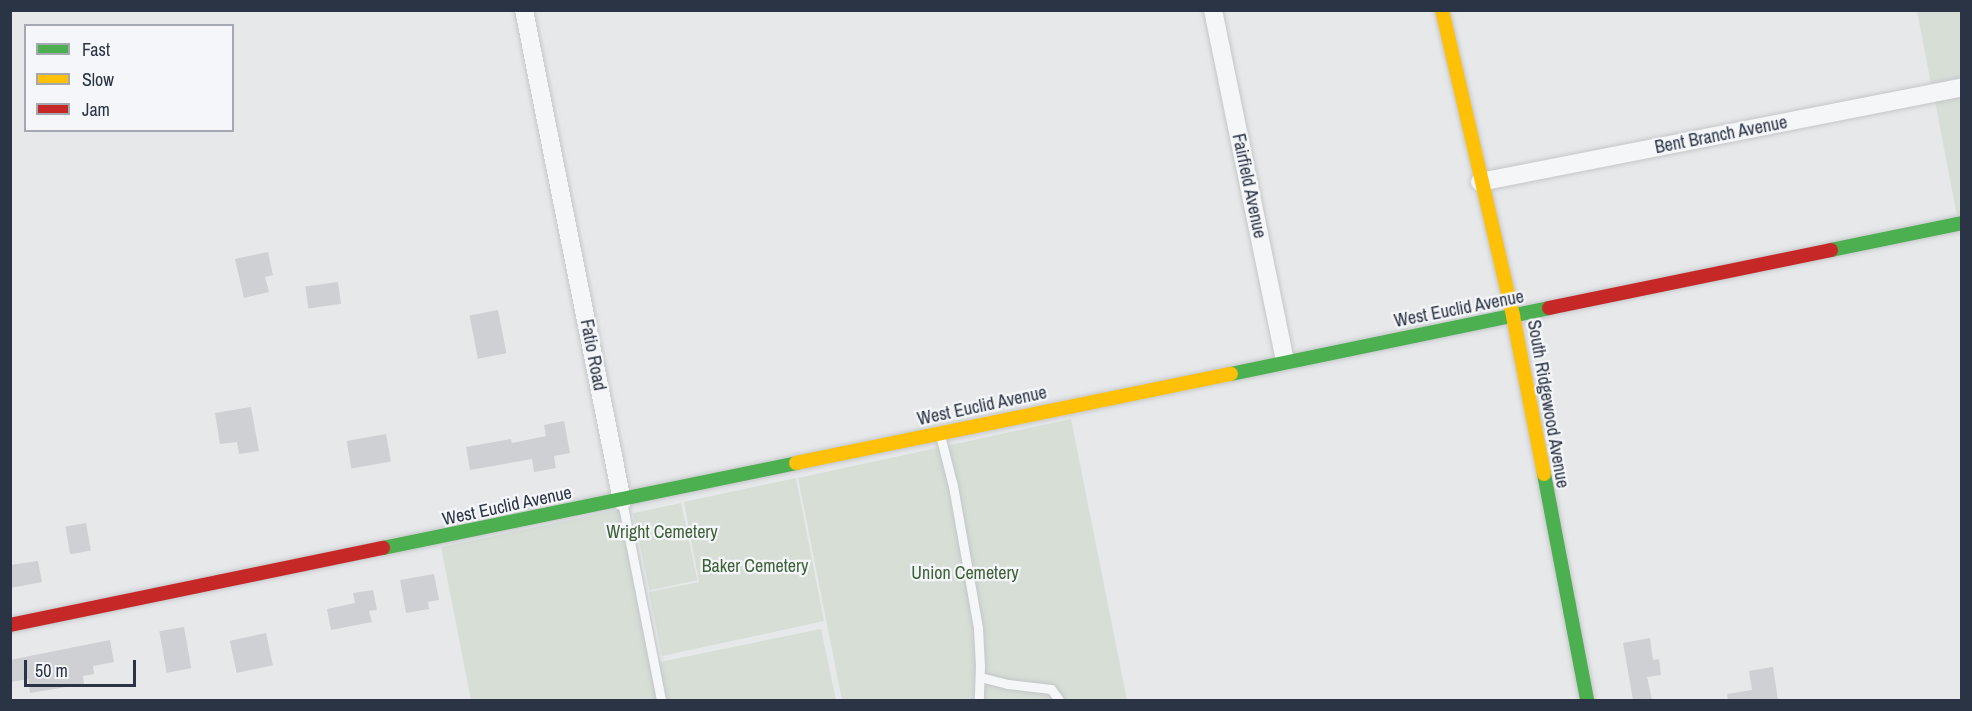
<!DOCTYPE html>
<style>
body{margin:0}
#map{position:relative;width:1972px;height:711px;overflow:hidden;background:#e6e8ea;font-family:"Archivo Narrow",sans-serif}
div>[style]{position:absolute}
.green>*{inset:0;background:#d6ded6;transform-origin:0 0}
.building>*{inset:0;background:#ced0d3;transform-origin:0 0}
.roads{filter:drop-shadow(0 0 2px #c4c6c8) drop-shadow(0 0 2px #c4c6c8)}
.lane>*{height:9px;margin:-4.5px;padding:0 4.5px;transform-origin:4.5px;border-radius:4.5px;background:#f5f6f7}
.street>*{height:18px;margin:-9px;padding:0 9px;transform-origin:9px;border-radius:9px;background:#f5f6f7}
.fast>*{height:14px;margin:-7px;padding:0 7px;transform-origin:7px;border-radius:7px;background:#4caf50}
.slow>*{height:14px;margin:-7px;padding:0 7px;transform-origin:7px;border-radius:7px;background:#ffc107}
.jam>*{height:14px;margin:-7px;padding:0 7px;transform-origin:7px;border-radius:7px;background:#c62828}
span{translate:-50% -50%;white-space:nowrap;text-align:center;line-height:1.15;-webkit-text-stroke:4.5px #f4f6f9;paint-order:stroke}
.street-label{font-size:18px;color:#2b3445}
.park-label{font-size:18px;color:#3f6138}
.frame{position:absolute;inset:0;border:12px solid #2b3445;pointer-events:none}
.legend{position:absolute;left:24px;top:24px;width:210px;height:108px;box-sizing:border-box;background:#f4f6f9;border:2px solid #a4a8b1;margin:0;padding:8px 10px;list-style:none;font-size:18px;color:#2b3445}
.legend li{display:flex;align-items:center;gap:12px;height:30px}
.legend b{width:30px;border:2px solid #a4a8b1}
.scale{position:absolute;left:24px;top:660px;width:112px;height:27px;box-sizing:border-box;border:3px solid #2b3445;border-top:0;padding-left:8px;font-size:18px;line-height:21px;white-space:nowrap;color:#2b3445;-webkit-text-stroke:4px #f4f6f9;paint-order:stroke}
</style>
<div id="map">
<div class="green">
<i style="clip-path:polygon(1917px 11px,1961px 11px,1961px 78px,1931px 84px)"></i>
<i style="clip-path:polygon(1961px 96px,1961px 215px,1957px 216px,1935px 101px)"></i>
<i style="clip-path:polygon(1071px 419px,1127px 700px,842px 700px,798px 478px)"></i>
<i style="clip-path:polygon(796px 478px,824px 621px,662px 656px,649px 592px,699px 582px,684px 502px)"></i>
<i style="left:681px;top:503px;width:79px;height:49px;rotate:78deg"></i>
<i style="clip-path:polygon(627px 508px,657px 659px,660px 662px,821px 629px,836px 700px,471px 700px,441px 547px)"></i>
</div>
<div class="building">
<i style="clip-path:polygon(268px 252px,273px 275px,265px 277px,269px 292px,244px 298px,235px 259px)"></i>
<i style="left:338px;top:282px;width:22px;height:33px;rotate:82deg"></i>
<i style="left:498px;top:310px;width:44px;height:29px;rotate:79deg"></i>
<i style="clip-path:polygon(251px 407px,259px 451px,239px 454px,237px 442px,220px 444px,215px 413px)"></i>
<i style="clip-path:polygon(564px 421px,570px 453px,554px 456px,556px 468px,534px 472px,532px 459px,470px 470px,466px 447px,511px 439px,512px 443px,546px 436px,544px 425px)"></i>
<i style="left:386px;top:434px;width:28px;height:40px;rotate:80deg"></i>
<i style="left:86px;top:523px;width:28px;height:21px;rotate:80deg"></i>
<i style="clip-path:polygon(38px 561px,42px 582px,10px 588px,10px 565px)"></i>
<i style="clip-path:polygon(434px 574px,439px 600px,428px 602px,429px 609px,406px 613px,400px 580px)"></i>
<i style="clip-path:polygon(373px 590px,377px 610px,369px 611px,372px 622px,331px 630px,327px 609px,355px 603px,353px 593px)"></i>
<i style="left:184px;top:627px;width:42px;height:25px;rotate:80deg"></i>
<i style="left:266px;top:633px;width:33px;height:37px;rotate:78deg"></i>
<i style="clip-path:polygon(1650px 638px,1653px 660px,1659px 659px,1661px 675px,1647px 677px,1652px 700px,1633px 700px,1623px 643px)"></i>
<i style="clip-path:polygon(110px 640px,114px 662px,93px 666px,94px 674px,83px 676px,84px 684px,30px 693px,28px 679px,10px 682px,10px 660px)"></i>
<i style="clip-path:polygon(1773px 667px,1778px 700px,1728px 700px,1727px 694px,1752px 690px,1749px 671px)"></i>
</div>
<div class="roads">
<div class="lane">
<i style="left:940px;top:435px;width:53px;rotate:75.7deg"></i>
<i style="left:953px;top:486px;width:144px;rotate:80deg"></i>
<i style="left:978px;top:628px;width:37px;rotate:87deg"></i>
<i style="left:980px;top:665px;width:35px;rotate:92deg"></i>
<i style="left:622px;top:501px;width:203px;rotate:78.9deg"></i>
<i style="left:980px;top:677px;width:29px;rotate:14deg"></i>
<i style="left:1008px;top:684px;width:43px;rotate:6.6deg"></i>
<i style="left:1051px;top:689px;width:14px;rotate:54deg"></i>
</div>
<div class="street">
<i style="left:524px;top:10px;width:501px;rotate:78.71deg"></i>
<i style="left:1213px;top:10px;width:358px;rotate:78.4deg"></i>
<i style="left:1480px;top:182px;width:491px;rotate:-11.1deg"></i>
</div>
<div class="fast">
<i style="left:1831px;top:250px;width:134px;rotate:-11.6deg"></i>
<i style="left:1231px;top:374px;width:325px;rotate:-11.7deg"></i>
<i style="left:1544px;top:474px;width:230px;rotate:79.2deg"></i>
<i style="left:383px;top:548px;width:422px;rotate:-11.6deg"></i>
</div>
<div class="slow">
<i style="left:1442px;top:10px;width:314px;rotate:76.9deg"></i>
<i style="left:1513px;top:316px;width:161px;rotate:78.9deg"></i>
<i style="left:796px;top:463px;width:444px;rotate:-11.6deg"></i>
</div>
<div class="jam">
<i style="left:1549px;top:308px;width:288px;rotate:-11.6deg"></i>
<i style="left:10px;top:625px;width:381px;rotate:-11.7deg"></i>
</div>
</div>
<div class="street-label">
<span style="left:1721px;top:135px;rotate:-11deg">Bent Branch Avenue</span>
<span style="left:1249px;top:186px;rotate:78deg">Fairfield Avenue</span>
<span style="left:1459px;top:309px;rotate:-11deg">West Euclid Avenue</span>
<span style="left:593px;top:355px;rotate:79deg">Fatio Road</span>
<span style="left:1548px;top:404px;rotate:80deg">South Ridgewood Avenue</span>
<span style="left:982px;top:406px;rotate:-12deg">West Euclid Avenue</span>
<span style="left:507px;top:506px;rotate:-12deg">West Euclid Avenue</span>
</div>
<div class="park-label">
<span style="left:662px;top:532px">Wright Cemetery</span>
<span style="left:755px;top:566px">Baker Cemetery</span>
<span style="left:965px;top:573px">Union Cemetery</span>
</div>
<div class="frame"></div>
<ul class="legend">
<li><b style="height:8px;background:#4caf50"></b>Fast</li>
<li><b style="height:8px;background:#ffc107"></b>Slow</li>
<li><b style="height:8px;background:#c62828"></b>Jam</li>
</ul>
<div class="scale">50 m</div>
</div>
